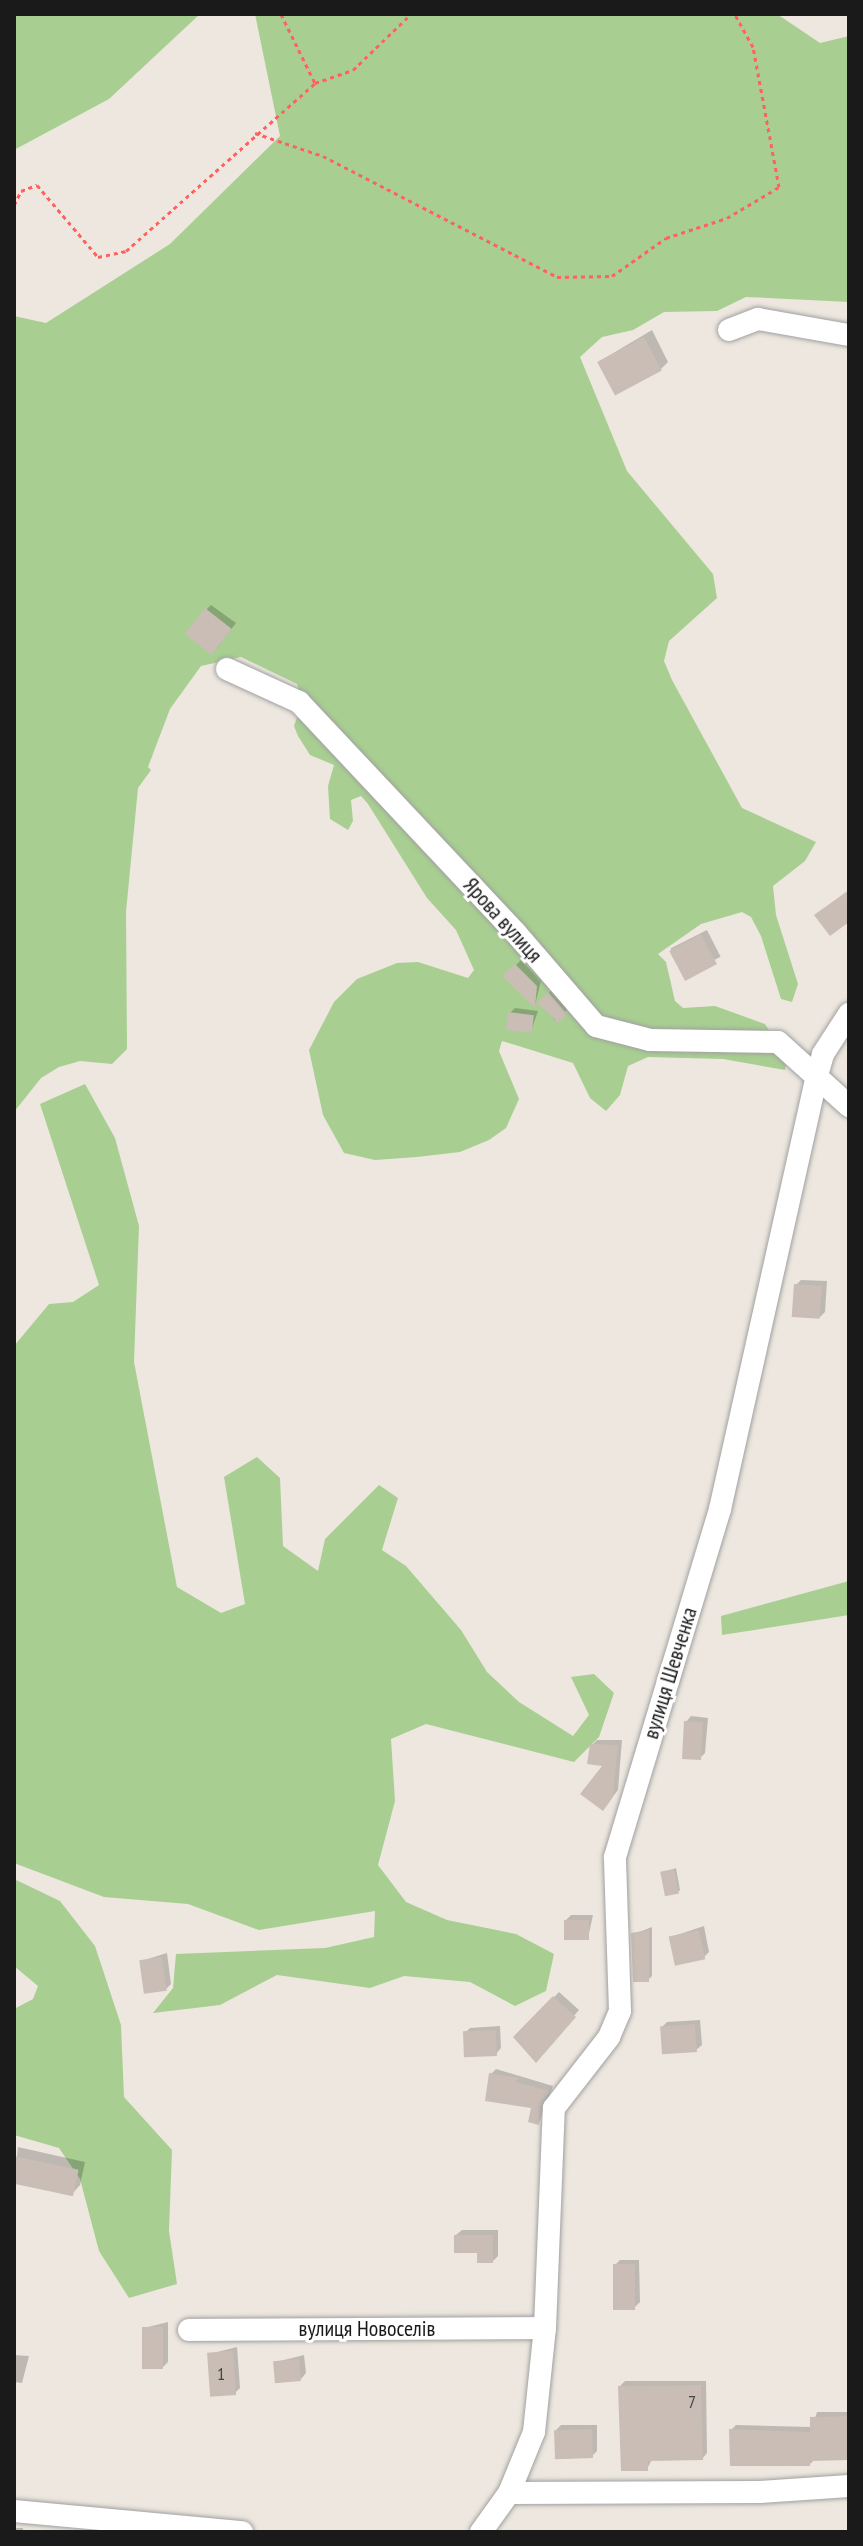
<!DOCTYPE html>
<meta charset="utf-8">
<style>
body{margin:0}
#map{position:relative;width:863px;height:2546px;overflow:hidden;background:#ede7df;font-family:"PT Sans Narrow",sans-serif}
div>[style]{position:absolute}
.forest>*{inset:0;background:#a8cf91}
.shadow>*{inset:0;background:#0003;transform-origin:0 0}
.building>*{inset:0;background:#c9bdb5;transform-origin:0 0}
.path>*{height:3px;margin-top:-1.5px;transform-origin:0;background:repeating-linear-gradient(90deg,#ff625e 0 4px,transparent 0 8px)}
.roads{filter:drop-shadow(0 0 2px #a1a1a1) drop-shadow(0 0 2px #a1a1a1)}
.minor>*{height:22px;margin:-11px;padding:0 11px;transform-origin:11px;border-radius:11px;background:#fff}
span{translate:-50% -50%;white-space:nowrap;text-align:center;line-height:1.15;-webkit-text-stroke:6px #fff;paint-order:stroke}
.number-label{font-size:18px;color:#464341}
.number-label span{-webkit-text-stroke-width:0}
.street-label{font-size:22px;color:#1a1a1a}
.frame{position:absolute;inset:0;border:16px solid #1a1a1a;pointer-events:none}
</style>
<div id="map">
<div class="forest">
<i style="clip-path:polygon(14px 14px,200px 14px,109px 99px,14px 150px)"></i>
<i style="clip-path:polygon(255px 14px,777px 14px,820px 43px,849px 36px,849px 302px,746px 297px,717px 311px,664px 312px,633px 330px,602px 337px,580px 357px,627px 471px,713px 574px,717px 598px,669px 641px,664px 661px,672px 680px,742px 808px,816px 842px,805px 861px,773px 886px,776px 915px,798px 984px,792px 1002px,781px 999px,761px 936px,751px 917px,742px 912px,701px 924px,658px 954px,666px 962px,675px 1001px,683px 1008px,715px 1006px,765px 1024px,787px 1059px,785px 1070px,723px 1059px,648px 1057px,628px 1066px,620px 1095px,606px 1111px,590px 1098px,573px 1063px,502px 1041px,499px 1051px,519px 1099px,506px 1128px,489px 1140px,460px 1152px,417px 1157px,375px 1160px,344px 1153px,323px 1115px,309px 1050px,334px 1002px,357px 979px,397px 963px,418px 962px,468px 978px,474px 970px,456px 930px,427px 898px,368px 804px,361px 796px,351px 800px,353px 821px,348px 830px,330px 819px,328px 786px,334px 765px,310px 755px,298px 736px,294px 726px,302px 704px,297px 684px,241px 657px,201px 666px,170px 709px,148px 767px,151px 770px,138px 788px,126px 912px,127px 1049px,112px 1064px,80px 1061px,59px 1067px,41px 1078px,14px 1112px,14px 316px,46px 323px,170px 244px,280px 136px)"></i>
<i style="clip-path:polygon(85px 1084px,115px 1138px,139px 1226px,134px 1362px,177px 1587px,221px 1613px,245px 1604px,224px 1477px,257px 1457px,280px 1478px,283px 1546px,318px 1571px,325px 1539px,379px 1485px,398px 1498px,382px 1550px,406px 1566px,461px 1630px,487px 1672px,519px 1702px,573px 1736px,589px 1715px,571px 1677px,594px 1674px,614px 1693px,599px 1737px,574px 1762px,426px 1724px,391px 1739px,395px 1801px,378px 1865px,406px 1902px,447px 1920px,516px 1934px,554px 1954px,546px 1991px,515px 2006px,470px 1982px,404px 1976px,370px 1988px,277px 1975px,220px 2005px,153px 2013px,173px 1988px,176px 1954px,325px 1948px,374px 1937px,375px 1911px,259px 1930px,188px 1904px,104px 1897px,14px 1863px,14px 1346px,49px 1304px,73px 1302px,99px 1285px,40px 1104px)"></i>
<i style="clip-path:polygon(849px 1581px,849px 1615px,722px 1635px,721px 1616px)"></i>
<i style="clip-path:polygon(14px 1879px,60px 1901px,95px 1946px,121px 2025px,124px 2097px,172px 2150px,169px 2231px,177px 2284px,129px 2298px,99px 2251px,80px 2179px,59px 2148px,14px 2135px,14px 2009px,33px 1999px,38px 1986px,14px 1966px)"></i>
</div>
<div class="shadow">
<i style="clip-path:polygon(652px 330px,668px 362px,660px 370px,600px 361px)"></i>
<i style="clip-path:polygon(211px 605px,236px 623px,217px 648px,206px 610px)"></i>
<i style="left:707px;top:930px;width:30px;height:41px;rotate:63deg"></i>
<i style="clip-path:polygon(521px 960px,541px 981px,535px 1005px,505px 976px)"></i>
<i style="left:554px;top:988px;width:25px;height:21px;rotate:48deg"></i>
<i style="clip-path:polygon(515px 1008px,538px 1011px,531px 1031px,510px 1013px)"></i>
<i style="clip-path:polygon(801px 1280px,827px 1281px,825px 1312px,820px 1317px,796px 1285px)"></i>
<i style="clip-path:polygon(691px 1716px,708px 1718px,705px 1753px,700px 1758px,686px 1722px)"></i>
<i style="clip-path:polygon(597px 1740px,622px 1740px,618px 1790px,607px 1804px,605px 1765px,592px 1745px)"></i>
<i style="clip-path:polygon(676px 1868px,680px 1890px,678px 1892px,662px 1873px)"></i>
<i style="clip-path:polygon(571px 1915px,593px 1915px,588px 1938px,566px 1920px)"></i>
<i style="clip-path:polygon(704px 1926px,709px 1952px,704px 1957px,671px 1937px)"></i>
<i style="clip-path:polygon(652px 1927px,652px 1976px,648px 1980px,634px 1934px)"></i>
<i style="clip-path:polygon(167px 1953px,171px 1984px,166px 1989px,141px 1961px)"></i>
<i style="clip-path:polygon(559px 1992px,579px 2010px,541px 2055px,516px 2037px)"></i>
<i style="clip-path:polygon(700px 2020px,702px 2045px,696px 2050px,662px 2027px,667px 2022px)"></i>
<i style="clip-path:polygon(500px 2026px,501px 2048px,496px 2054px,465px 2033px,470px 2028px)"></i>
<i style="clip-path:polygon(496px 2069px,553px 2086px,539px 2123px,533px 2106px,491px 2074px)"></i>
<i style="clip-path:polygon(18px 2147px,85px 2162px,80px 2185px,72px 2194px,14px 2181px)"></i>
<i style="clip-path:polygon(462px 2230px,498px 2230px,498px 2256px,493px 2261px,456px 2235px)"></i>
<i style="clip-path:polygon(620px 2260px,639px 2260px,640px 2302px,635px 2307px,615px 2265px)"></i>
<i style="clip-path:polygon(168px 2322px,168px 2362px,163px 2367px,144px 2328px)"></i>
<i style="clip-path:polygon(237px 2347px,240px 2388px,235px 2393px,209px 2354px)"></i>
<i style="clip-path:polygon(14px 2355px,29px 2356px,22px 2383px,14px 2382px)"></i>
<i style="clip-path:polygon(304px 2355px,306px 2373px,301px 2379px,276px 2362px)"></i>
<i style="clip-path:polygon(625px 2381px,706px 2381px,707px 2453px,702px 2459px,652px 2459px,647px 2469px,620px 2386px)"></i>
<i style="clip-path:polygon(817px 2412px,849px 2412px,849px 2458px,815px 2459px,810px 2464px,731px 2430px,736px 2425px,812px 2427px)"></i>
<i style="clip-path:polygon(561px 2425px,597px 2425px,597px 2451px,592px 2456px,556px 2430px)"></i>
<i style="left:14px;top:2528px;width:9px;height:4px"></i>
</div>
<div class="building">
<i style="left:644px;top:337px;width:38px;height:53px;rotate:62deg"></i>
<i style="left:205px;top:608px;width:34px;height:33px;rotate:38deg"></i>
<i style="clip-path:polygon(849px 890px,849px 922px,830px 936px,814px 915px)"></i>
<i style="left:701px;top:934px;width:34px;height:36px;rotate:62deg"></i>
<i style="clip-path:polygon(515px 964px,537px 986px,535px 1008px,502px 976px)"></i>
<i style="clip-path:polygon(548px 992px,567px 1014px,558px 1023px,537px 1003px)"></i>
<i style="left:508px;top:1012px;width:26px;height:18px;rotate:7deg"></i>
<i style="left:794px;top:1284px;width:28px;height:33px;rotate:4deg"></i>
<i style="left:684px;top:1721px;width:19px;height:38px;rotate:3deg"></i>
<i style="clip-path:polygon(590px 1744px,618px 1745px,613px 1797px,603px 1811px,580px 1794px,602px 1766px,587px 1764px)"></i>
<i style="left:674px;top:1869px;width:25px;height:14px;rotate:79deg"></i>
<i style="left:564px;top:1920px;width:25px;height:20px"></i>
<i style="clip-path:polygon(649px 1930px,649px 1982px,633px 1982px,631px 1933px)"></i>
<i style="left:699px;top:1930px;width:30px;height:31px;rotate:78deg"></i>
<i style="left:162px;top:1957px;width:34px;height:23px;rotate:82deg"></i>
<i style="clip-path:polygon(553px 1996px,576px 2017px,536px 2063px,513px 2037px)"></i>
<i style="left:695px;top:2024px;width:28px;height:35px;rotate:86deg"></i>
<i style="left:496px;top:2030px;width:26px;height:33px;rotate:88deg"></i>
<i style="clip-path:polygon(489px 2073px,520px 2078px,515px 2082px,550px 2091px,540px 2107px,539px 2125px,528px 2122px,531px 2108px,485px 2101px)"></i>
<i style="left:14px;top:2156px;width:66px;height:27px;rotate:12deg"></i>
<i style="clip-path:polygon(454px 2235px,493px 2235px,493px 2263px,477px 2263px,477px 2253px,454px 2253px)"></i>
<i style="left:613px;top:2264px;width:22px;height:46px"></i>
<i style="left:142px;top:2327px;width:21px;height:42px"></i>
<i style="left:233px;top:2351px;width:44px;height:26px;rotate:86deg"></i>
<i style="left:299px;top:2359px;width:22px;height:26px;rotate:85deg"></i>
<i style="clip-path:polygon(701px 2385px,703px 2460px,648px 2461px,648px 2471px,621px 2471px,618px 2386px)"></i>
<i style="clip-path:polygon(849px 2416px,849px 2460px,810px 2461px,810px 2466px,730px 2466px,729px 2429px,810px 2432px,810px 2417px)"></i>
<i style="left:592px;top:2429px;width:29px;height:38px;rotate:88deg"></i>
</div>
<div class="path">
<i style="left:281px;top:14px;width:77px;rotate:63.8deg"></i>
<i style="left:255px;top:133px;width:72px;rotate:18.7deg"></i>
<i style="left:323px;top:156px;width:263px;rotate:27.3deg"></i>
<i style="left:557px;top:277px;width:55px;rotate:-1deg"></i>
<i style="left:612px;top:276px;width:66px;rotate:-35.1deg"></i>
<i style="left:666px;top:238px;width:64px;rotate:-18.2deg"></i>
<i style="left:727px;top:218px;width:61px;rotate:-30.8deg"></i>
<i style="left:779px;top:187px;width:142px;rotate:-100.5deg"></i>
<i style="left:753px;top:47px;width:38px;rotate:-119deg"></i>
<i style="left:14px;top:205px;width:16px;rotate:-63deg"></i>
<i style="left:21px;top:191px;width:17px;rotate:-21deg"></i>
<i style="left:37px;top:185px;width:94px;rotate:49.7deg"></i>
<i style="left:98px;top:257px;width:29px;rotate:-12deg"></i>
<i style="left:126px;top:251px;width:253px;rotate:-41.6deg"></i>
<i style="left:315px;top:83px;width:40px;rotate:-18.9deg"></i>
<i style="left:353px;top:70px;width:81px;rotate:-44deg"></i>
</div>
<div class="roads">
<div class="minor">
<i style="left:729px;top:330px;width:31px;rotate:-21deg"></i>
<i style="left:758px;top:319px;width:92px;rotate:10deg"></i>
<i style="left:227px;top:669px;width:79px;rotate:24.6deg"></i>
<i style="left:299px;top:702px;width:316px;rotate:46.8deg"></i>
<i style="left:515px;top:932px;width:124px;rotate:49.2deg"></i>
<i style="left:596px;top:1026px;width:56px;rotate:14.5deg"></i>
<i style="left:650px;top:1040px;width:128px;rotate:0.9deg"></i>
<i style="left:778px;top:1042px;width:96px;rotate:42deg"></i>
<i style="left:189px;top:2330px;width:356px;rotate:-0.3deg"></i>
<i style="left:509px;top:2493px;width:251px;rotate:-0.2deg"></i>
<i style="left:760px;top:2492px;width:89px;rotate:-3.9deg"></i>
<i style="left:14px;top:2511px;width:229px;rotate:5.3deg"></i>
<i style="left:481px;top:2532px;width:48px;rotate:-54.3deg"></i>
<i style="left:509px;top:2493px;width:66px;rotate:-67.7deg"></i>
<i style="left:534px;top:2432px;width:105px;rotate:-84deg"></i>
<i style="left:545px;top:2328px;width:220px;rotate:-87.7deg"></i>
<i style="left:554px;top:2108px;width:90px;rotate:-52.2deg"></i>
<i style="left:609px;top:2037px;width:28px;rotate:-67deg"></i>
<i style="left:620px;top:2011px;width:154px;rotate:-91.9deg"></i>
<i style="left:615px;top:1857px;width:363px;rotate:-73.2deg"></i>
<i style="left:720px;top:1509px;width:441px;rotate:-77.4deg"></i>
<i style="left:816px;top:1079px;width:26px;rotate:-74deg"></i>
<i style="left:823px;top:1054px;width:48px;rotate:-57deg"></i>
</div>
</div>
<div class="number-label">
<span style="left:221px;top:2374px">1</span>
<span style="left:692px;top:2402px">7</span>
</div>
<div class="street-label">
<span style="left:503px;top:920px;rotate:48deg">Ярова вулиця</span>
<span style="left:670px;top:1673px;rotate:-73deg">вулиця Шевченка</span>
<span style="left:367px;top:2329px">вулиця Новоселів</span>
</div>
<div class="frame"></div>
</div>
